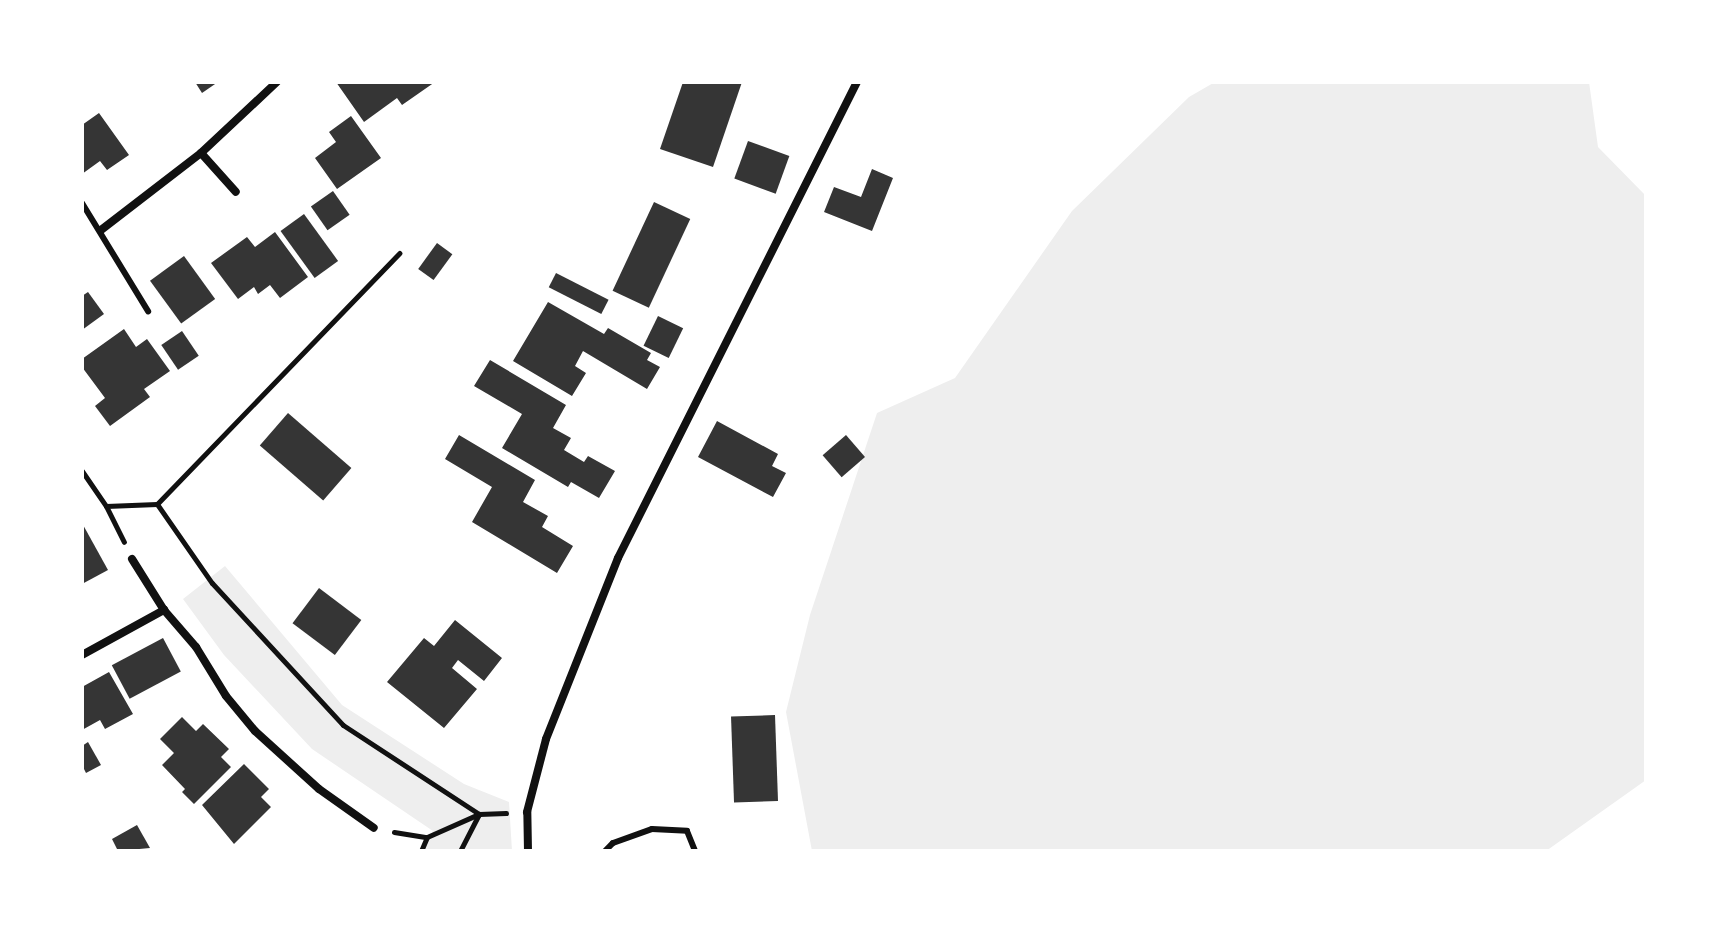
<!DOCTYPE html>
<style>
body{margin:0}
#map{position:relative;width:1728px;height:933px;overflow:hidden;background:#fff;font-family:"Asap Condensed",sans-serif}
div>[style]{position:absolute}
.green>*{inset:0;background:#eee}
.building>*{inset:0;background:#353535;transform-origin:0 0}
.path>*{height:5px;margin:-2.5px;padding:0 2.5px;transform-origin:2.5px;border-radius:2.5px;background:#111}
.service>*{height:6px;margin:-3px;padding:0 3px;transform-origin:3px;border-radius:3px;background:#111}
.minor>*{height:8px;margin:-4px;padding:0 4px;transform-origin:4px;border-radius:4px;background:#111}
span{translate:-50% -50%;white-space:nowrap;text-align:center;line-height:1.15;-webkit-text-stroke:6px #fff;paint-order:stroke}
.frame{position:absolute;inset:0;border:84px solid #fff;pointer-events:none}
</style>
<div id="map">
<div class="green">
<i style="clip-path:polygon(1215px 82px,1589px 82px,1598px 147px,1646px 196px,1646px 780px,1546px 851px,812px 851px,786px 712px,810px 615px,877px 413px,955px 378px,1072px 211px,1189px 97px)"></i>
<i style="clip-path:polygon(225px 566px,342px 705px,464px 784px,509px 802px,512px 851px,421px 851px,433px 831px,312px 749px,224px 655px,183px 599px)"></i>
</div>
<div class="building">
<i style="clip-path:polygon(195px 82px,218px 82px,202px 93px)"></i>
<i style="clip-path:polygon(336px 82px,435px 82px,402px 105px,397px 98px,364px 122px)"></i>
<i style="clip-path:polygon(683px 82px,742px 82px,713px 167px,660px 149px)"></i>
<i style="clip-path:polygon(99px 113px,129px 155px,107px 170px,100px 161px,82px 174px,82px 125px)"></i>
<i style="clip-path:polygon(351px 116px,381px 158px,337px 189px,315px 158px,336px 142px,329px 132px)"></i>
<i style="left:748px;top:141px;width:44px;height:40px;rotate:20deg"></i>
<i style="clip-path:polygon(872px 169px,893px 178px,872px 231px,824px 212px,834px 187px,861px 197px)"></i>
<i style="left:333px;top:191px;width:29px;height:27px;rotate:55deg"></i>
<i style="left:654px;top:202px;width:40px;height:98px;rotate:25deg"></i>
<i style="left:304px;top:214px;width:58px;height:29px;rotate:54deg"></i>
<i style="clip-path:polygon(275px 232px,308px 277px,280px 298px,270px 285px,258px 294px,254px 287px,238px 299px,211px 263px,247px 237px,255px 247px)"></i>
<i style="left:437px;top:243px;width:19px;height:32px;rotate:36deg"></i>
<i style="left:184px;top:256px;width:53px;height:42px;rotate:54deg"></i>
<i style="left:556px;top:273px;width:59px;height:16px;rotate:27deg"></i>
<i style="clip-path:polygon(88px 292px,104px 314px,82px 330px,82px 296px)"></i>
<i style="clip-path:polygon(548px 302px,604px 334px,608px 328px,651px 353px,647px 360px,660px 367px,647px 389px,583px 351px,575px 366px,586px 373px,572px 396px,513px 361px)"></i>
<i style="left:658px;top:316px;width:28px;height:33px;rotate:26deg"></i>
<i style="clip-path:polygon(124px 329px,136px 347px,147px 339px,170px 371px,144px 389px,150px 397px,110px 426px,95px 406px,105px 398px,82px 367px,82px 359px)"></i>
<i style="left:182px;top:331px;width:30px;height:25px;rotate:56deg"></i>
<i style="clip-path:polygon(490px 360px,566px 405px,553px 428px,571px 438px,564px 450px,584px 462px,588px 456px,615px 471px,599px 498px,571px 482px,568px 487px,502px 448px,522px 414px,474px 386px)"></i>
<i style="left:288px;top:413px;width:84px;height:43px;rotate:41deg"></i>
<i style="clip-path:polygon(717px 421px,778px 454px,772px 466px,786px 473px,773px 497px,698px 457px)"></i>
<i style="clip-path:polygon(459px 435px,535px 480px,523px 502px,548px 516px,542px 527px,573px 546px,557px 573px,472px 522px,492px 487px,445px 459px)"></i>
<i style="left:846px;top:435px;width:29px;height:31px;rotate:49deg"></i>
<i style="clip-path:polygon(82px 523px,108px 570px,82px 584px)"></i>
<i style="left:319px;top:588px;width:53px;height:44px;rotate:37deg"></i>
<i style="clip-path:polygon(455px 620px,502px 658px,484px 681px,458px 660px,452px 668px,477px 689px,444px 728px,387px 682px,424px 638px,434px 646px)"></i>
<i style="left:163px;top:638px;width:38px;height:58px;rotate:62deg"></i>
<i style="clip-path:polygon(109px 672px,133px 714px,105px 729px,100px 720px,82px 730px,82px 687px)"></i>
<i style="left:775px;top:715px;width:86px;height:44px;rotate:88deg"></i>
<i style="clip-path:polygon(182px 717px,196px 731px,203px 724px,229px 749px,221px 757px,231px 767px,194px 804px,182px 792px,185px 789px,162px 765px,174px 753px,160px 739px)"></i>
<i style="clip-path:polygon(88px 742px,101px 765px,86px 773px,82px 765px,82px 746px)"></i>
<i style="clip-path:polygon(244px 764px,269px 789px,261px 797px,271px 807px,234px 844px,202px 805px)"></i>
<i style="clip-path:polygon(137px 825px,150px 848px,118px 851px,112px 839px)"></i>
</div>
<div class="path">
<i style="left:82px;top:471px;width:42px;rotate:55.6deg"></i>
<i style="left:106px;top:506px;width:40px;rotate:63.4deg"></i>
<i style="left:157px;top:504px;width:349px;rotate:-46deg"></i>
<i style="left:106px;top:506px;width:51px;rotate:-2.2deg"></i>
<i style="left:157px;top:504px;width:96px;rotate:55.2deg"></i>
<i style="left:212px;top:583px;width:193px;rotate:47.3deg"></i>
<i style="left:343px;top:725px;width:163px;rotate:33.2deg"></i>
<i style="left:479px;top:814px;width:42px;rotate:117.2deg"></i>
<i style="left:394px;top:832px;width:33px;rotate:9deg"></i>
<i style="left:427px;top:837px;width:57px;rotate:-23.9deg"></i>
<i style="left:479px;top:814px;width:27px;rotate:-2deg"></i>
<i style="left:421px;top:851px;width:15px;rotate:-67deg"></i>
</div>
<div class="service">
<i style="left:82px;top:203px;width:127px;rotate:58.6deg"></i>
<i style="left:605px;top:851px;width:11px;rotate:-45deg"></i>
<i style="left:613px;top:843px;width:41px;rotate:-19.7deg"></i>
<i style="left:652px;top:829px;width:35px;rotate:3deg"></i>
<i style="left:687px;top:831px;width:22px;rotate:68deg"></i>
</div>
<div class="minor">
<i style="left:201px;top:153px;width:52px;rotate:48.1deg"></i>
<i style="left:101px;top:230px;width:126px;rotate:-37.6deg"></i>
<i style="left:201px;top:153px;width:104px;rotate:-43.1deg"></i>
<i style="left:132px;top:559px;width:60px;rotate:57.9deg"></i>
<i style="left:164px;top:610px;width:49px;rotate:49.1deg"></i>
<i style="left:196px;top:647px;width:57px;rotate:58.5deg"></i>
<i style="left:226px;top:696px;width:45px;rotate:50.4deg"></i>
<i style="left:255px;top:731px;width:86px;rotate:42.2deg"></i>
<i style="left:319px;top:789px;width:67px;rotate:35.3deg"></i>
<i style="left:82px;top:655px;width:94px;rotate:-28.8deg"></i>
<i style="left:528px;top:851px;width:39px;rotate:-91deg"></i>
<i style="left:527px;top:812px;width:75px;rotate:-75.4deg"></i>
<i style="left:546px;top:739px;width:195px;rotate:-68.3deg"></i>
<i style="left:618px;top:558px;width:533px;rotate:-63.34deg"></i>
</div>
<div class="frame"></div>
</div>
